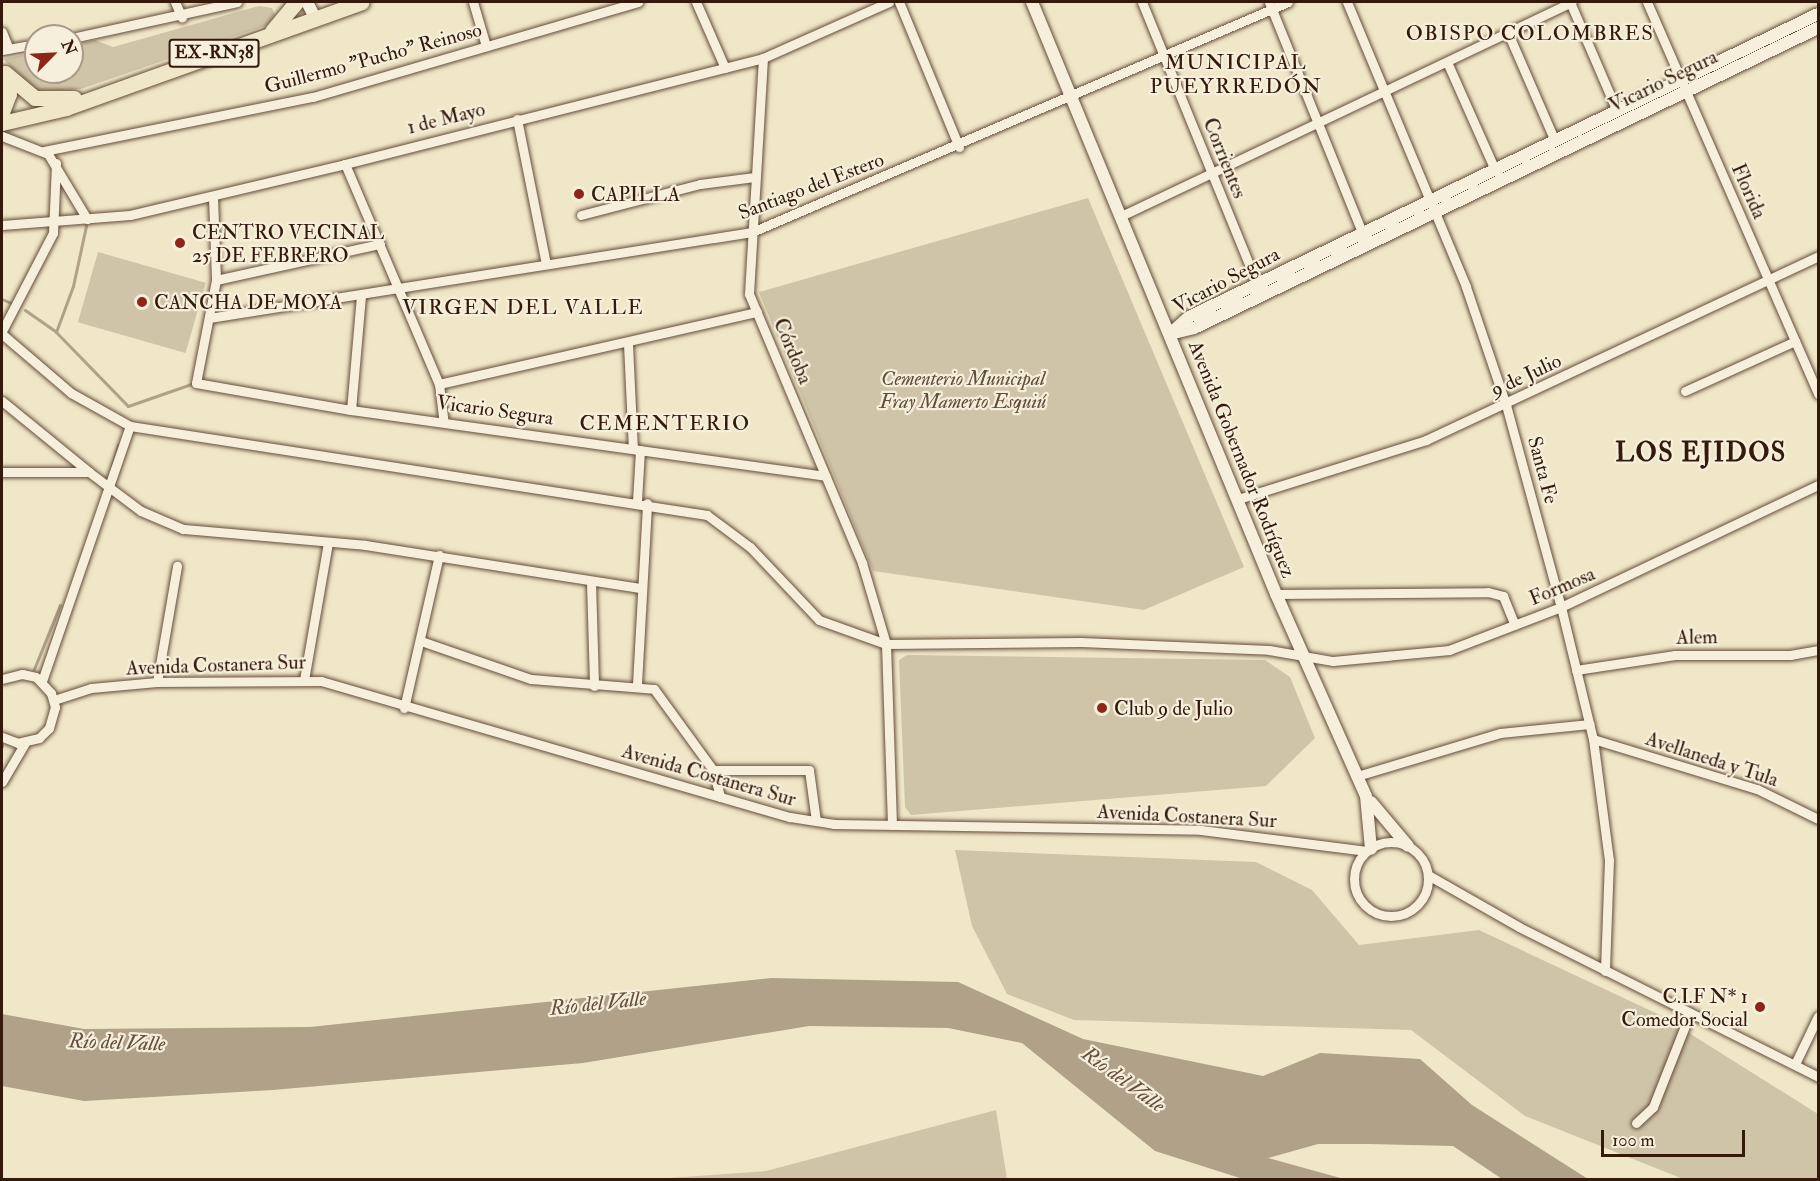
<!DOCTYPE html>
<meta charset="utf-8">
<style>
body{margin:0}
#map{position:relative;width:1820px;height:1181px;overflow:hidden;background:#f0e7c8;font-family:"IM FELL Double Pica",serif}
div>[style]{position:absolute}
.green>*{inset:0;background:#d0c4a8;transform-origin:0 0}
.water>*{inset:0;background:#b0a188}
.stream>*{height:3px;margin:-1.5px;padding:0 1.5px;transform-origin:1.5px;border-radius:1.5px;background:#b0a188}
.roads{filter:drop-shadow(0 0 2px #644c3a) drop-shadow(0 0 2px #644c3a)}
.minor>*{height:9px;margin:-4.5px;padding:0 4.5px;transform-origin:4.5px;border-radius:4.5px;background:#f5efdb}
.minor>.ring{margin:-4.5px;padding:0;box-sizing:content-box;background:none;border:9px solid #f5efdb;border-radius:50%}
.tertiary>*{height:12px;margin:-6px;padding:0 6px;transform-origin:6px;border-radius:6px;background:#f5efdb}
.primary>*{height:15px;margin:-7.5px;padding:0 7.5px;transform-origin:7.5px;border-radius:7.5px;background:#f0e7c8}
.dots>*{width:16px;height:16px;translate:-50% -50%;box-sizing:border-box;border:3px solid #f5efdb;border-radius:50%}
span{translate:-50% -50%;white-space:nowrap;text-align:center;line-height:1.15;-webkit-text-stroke:4.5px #f5efdb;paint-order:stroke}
.shield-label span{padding:2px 4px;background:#f5efdb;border:2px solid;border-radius:4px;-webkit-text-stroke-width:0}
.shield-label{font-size:18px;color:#35190b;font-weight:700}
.street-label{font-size:20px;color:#35190b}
.poi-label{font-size:20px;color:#35190b}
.left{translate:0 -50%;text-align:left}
.right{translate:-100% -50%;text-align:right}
.park-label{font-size:20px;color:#644c3a;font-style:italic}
.neighbourhood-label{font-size:21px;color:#35190b;letter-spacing:1.5px}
.water-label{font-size:21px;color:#664f3d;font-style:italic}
.district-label{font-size:26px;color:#35190b;font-weight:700;letter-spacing:1.5px}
.frame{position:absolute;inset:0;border:3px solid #35190b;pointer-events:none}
.north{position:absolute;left:24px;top:24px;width:60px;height:60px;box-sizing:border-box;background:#f5efdb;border:2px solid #a89988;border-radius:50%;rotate:66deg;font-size:16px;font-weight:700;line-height:24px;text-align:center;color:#35190b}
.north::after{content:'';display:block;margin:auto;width:21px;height:27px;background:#8f2418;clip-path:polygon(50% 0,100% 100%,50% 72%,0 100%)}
.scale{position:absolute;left:1601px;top:1130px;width:144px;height:27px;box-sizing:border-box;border:3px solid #35190b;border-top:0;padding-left:8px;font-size:18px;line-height:21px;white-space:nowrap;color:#35190b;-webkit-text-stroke:4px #f5efdb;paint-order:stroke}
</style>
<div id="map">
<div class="green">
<i style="clip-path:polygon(259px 6px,272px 8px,275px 15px,267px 25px,81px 89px,36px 91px,3px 59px,36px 52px,36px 72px,72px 72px,72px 45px,95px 40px,113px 47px)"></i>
<i style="clip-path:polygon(1088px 198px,1244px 567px,1144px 610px,873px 571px,759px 292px)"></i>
<i style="left:98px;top:252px;width:112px;height:73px;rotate:16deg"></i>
<i style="clip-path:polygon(907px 655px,1265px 660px,1290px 677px,1315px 738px,1266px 786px,911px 815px,905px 807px,899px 660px)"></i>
<i style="clip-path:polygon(955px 850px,1256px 862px,1312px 890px,1359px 945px,1479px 930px,1662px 1016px,1818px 1114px,1818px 1179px,1683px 1179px,1525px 1116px,1411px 1030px,1074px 1020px,1007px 994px,972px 926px)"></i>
<i style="clip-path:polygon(996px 1110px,1007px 1179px,655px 1179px,766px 1171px)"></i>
</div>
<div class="water">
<i style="clip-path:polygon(771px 978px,958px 982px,1083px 1039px,1263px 1076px,1320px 1053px,1420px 1059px,1472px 1105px,1588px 1179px,1502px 1179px,1453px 1146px,1369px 1144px,1318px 1144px,1268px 1158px,1344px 1179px,1243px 1179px,1155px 1151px,1022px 1043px,948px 1028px,809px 1026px,583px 1063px,273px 1090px,84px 1101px,2px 1086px,2px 1014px,84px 1029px,310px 1027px)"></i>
</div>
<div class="stream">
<i style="left:2px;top:299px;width:10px;rotate:24deg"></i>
<i style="left:25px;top:310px;width:38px;rotate:35deg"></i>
<i style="left:56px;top:332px;width:103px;rotate:45.8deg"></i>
<i style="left:128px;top:406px;width:70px;rotate:-19.2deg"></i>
<i style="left:56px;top:332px;width:49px;rotate:-69.7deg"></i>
<i style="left:73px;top:286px;width:66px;rotate:-77.8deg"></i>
<i style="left:112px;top:466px;width:22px;rotate:-74deg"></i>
<i style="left:34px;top:669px;width:69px;rotate:-67.9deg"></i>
<i style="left:2px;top:746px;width:2px;rotate:-90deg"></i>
</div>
<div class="roads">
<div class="minor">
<i style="left:175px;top:2px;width:17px;rotate:66deg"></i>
<i style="left:473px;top:2px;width:46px;rotate:73.5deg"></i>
<i style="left:696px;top:2px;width:72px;rotate:66.3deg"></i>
<i style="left:899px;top:2px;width:157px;rotate:67.5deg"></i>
<i style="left:1142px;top:2px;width:309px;rotate:67.8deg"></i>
<i style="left:1269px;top:2px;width:253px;rotate:68deg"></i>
<i style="left:1347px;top:2px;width:309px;rotate:67.3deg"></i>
<i style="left:1466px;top:287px;width:125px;rotate:71.3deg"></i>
<i style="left:1506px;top:405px;width:209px;rotate:74.8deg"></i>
<i style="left:1561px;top:607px;width:136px;rotate:76.4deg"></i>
<i style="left:1593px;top:739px;width:122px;rotate:82.5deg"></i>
<i style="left:1609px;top:860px;width:111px;rotate:92.1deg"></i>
<i style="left:1570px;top:2px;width:119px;rotate:66.7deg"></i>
<i style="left:1647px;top:2px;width:428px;rotate:66.4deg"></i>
<i style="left:2px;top:32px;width:18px;rotate:68deg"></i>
<i style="left:1508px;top:33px;width:118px;rotate:66.5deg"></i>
<i style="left:72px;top:38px;width:169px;rotate:-12.3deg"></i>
<i style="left:2px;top:50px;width:35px;rotate:-10deg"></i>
<i style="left:763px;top:58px;width:236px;rotate:93.4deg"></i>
<i style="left:749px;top:294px;width:292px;rotate:67.2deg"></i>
<i style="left:862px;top:563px;width:84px;rotate:73.5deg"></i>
<i style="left:886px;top:644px;width:181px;rotate:88.1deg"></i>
<i style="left:1447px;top:62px;width:118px;rotate:66deg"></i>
<i style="left:517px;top:119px;width:148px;rotate:78.7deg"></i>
<i style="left:2px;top:136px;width:49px;rotate:21.4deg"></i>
<i style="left:48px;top:154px;width:76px;rotate:59deg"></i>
<i style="left:44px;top:151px;width:274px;rotate:-11.4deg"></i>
<i style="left:313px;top:97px;width:339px;rotate:-16.3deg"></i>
<i style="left:345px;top:164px;width:239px;rotate:66.9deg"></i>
<i style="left:439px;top:384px;width:38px;rotate:83deg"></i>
<i style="left:213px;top:197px;width:83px;rotate:87.9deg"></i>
<i style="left:216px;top:280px;width:105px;rotate:101deg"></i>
<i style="left:196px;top:383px;width:157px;rotate:9.9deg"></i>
<i style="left:351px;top:410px;width:479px;rotate:7.9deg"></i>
<i style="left:581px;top:215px;width:123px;rotate:-14.6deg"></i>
<i style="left:700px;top:184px;width:55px;rotate:-7.3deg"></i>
<i style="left:1121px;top:216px;width:499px;rotate:-25.4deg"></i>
<i style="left:2px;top:225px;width:128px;rotate:-4.5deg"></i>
<i style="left:130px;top:215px;width:221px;rotate:-13.3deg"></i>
<i style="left:345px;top:164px;width:431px;rotate:-14.2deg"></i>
<i style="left:763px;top:58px;width:138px;rotate:-24deg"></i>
<i style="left:216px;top:280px;width:168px;rotate:-12.4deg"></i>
<i style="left:209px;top:318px;width:550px;rotate:-9deg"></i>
<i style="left:752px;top:232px;width:583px;rotate:-23.22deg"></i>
<i style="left:2px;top:331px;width:110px;rotate:-62.5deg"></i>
<i style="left:53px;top:233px;width:70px;rotate:-87.5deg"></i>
<i style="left:2px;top:334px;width:91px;rotate:40.5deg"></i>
<i style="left:71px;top:393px;width:68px;rotate:29.2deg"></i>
<i style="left:130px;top:426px;width:584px;rotate:8.77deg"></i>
<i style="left:707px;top:515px;width:54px;rotate:36.7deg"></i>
<i style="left:750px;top:547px;width:100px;rotate:46.6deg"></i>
<i style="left:819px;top:620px;width:71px;rotate:19.7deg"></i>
<i style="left:886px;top:644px;width:195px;rotate:-0.6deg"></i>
<i style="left:1081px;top:642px;width:188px;rotate:2.4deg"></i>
<i style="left:1269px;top:650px;width:65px;rotate:9.8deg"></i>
<i style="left:1333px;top:661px;width:117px;rotate:-5.4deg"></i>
<i style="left:1449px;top:650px;width:120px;rotate:-21deg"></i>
<i style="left:1561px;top:607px;width:284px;rotate:-25.4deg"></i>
<i style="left:628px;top:344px;width:105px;rotate:87.3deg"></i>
<i style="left:439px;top:384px;width:326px;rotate:-12.8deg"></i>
<i style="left:1685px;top:391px;width:121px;rotate:-24.4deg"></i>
<i style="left:2px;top:401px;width:112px;rotate:39.2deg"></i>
<i style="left:351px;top:410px;width:115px;rotate:-85deg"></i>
<i style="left:2px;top:472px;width:87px"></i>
<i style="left:89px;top:472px;width:65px;rotate:36.9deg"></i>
<i style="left:141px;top:511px;width:46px;rotate:23.2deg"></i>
<i style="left:183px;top:529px;width:183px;rotate:5deg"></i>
<i style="left:365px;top:545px;width:277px;rotate:8.9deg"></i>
<i style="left:1238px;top:499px;width:197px;rotate:-17.4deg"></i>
<i style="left:1426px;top:440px;width:433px;rotate:-25.1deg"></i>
<i style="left:637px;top:501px;width:51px;rotate:-86.6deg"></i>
<i style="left:591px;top:582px;width:104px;rotate:88.3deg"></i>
<i style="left:1276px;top:594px;width:212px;rotate:-0.5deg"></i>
<i style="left:1488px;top:592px;width:16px;rotate:15deg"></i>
<i style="left:1503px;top:596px;width:31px;rotate:68deg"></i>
<i style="left:421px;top:641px;width:116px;rotate:19.1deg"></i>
<i style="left:531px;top:679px;width:123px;rotate:4.6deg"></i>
<i style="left:654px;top:689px;width:100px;rotate:53.9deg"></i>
<i style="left:713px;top:770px;width:28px;rotate:75deg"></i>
<i style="left:1576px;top:670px;width:100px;rotate:-8.6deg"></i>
<i style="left:1675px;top:655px;width:115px"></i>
<i style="left:1790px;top:655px;width:28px;rotate:-10deg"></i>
<i style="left:2px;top:679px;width:21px;rotate:-14deg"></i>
<i style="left:22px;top:674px;width:14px;rotate:12deg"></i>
<i style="left:36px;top:677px;width:22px;rotate:47deg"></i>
<i style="left:51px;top:693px;width:15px;rotate:74deg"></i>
<i style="left:55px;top:707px;width:22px;rotate:106deg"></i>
<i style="left:49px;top:728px;width:14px;rotate:135deg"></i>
<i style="left:39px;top:738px;width:22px;rotate:167deg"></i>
<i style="left:18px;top:743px;width:17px;rotate:-159deg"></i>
<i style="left:304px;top:680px;width:140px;rotate:-80.1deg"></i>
<i style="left:42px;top:681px;width:270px;rotate:-71deg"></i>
<i style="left:157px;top:682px;width:118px;rotate:-80.2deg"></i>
<i style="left:637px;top:684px;width:181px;rotate:-86.8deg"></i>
<i style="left:54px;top:700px;width:39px;rotate:-18deg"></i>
<i style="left:91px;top:688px;width:66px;rotate:-5.2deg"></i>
<i style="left:157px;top:682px;width:164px;rotate:-0.3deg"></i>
<i style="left:321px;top:681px;width:488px;rotate:16.2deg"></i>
<i style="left:790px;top:817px;width:45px;rotate:9deg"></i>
<i style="left:834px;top:824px;width:367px;rotate:0.9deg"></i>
<i style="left:1201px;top:830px;width:167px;rotate:7.2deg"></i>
<i style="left:404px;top:708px;width:157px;rotate:-77.1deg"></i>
<i style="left:1593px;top:739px;width:171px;rotate:17deg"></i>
<i style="left:1757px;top:789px;width:68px;rotate:26.2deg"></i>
<i style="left:713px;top:770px;width:96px"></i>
<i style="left:809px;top:770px;width:51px;rotate:82.2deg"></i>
<i style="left:1357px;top:776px;width:149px;rotate:-16.7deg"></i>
<i style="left:1500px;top:733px;width:90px;rotate:-5.7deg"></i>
<i style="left:2px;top:782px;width:45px;rotate:-59.5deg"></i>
<i class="ring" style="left:1354px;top:842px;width:65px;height:65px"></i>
<i style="left:1428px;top:875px;width:105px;rotate:29.7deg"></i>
<i style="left:1519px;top:927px;width:335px;rotate:26.6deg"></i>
<i style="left:1795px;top:1064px;width:53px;rotate:-64.4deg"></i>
<i style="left:1636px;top:1123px;width:23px;rotate:-43deg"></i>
<i style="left:1653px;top:1107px;width:101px;rotate:-68.5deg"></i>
</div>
<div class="tertiary">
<i style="left:307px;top:2px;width:18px;rotate:63deg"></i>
<i style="left:1032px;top:2px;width:640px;rotate:67.6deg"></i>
<i style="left:1276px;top:594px;width:221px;rotate:66deg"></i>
<i style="left:1366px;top:796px;width:53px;rotate:84.6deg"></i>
<i style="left:1174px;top:333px;width:21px;rotate:-14deg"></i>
<i style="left:1194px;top:328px;width:692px;rotate:-25.68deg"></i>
<i style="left:1170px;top:334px;width:25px;rotate:-42deg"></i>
<i style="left:1189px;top:317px;width:698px;rotate:-25.72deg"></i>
<i style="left:1371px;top:802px;width:57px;rotate:49.9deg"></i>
</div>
<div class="primary">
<i style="left:272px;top:31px;width:38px;rotate:-50deg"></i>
<i style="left:5px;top:73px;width:39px;rotate:40deg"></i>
<i style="left:35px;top:98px;width:39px"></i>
<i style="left:2px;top:112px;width:19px;rotate:-69deg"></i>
<i style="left:9px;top:94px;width:21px;rotate:-101deg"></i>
<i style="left:2px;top:123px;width:66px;rotate:-13.2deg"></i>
<i style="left:66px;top:108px;width:314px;rotate:-19.7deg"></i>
</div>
</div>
<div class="dots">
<i style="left:579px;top:194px;background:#8f2418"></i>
<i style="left:180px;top:243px;background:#8f2418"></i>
<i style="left:142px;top:302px;background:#8f2418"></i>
<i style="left:1102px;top:708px;background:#8f2418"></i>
<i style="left:1760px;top:1007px;background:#8f2418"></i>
</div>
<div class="shield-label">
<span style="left:214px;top:53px">EX-RN38</span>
</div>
<div class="street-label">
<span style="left:373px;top:58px;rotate:-15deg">Guillermo "Pucho" Reinoso</span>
<span style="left:1663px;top:81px;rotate:-26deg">Vicario Segura</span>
<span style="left:446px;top:118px;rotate:-14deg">1 de Mayo</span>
<span style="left:1225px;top:158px;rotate:68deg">Corrientes</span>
<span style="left:811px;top:186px;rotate:-21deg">Santiago del Estero</span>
<span style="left:1749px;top:191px;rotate:66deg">Florida</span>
<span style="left:1226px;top:280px;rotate:-28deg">Vicario Segura</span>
<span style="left:793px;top:351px;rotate:67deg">Córdoba</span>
<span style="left:1526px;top:375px;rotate:-25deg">9 de Julio</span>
<span style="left:495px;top:410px;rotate:8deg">Vicario Segura</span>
<span style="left:1242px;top:459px;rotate:68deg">Avenida Gobernador Rodríguez</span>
<span style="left:1543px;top:470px;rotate:75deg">Santa Fe</span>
<span style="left:1562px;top:586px;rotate:-23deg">Formosa</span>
<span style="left:1697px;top:637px;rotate:-1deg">Alem</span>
<span style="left:216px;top:665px;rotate:-2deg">Avenida Costanera Sur</span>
<span style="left:1712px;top:759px;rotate:18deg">Avellaneda y Tula</span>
<span style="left:709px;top:775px;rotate:16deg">Avenida Costanera Sur</span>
<span style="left:1187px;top:816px;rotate:3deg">Avenida Costanera Sur</span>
</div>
<div class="poi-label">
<span class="left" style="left:591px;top:194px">CAPILLA</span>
<span class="left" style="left:192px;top:244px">CENTRO VECINAL<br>25 DE FEBRERO</span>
<span class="left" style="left:154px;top:302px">CANCHA DE MOYA</span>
<span class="left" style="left:1114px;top:708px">Club 9 de Julio</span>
<span class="right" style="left:1748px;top:1008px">C.I.F N* 1<br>Comedor Social</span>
</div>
<div class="park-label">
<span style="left:963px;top:390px">Cementerio Municipal<br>Fray Mamerto Esquiú</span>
</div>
<div class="neighbourhood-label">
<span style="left:1530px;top:34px">OBISPO COLOMBRES</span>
<span style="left:1236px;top:75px">MUNICIPAL<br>PUEYRREDÓN</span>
<span style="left:523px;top:308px">VIRGEN DEL VALLE</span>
<span style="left:665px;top:424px">CEMENTERIO</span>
</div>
<div class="water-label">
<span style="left:598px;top:1004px;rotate:-6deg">Río del Valle</span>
<span style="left:117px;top:1043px;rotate:2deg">Río del Valle</span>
<span style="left:1123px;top:1080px;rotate:36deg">Río del Valle</span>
</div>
<div class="district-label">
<span style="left:1701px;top:454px">LOS EJIDOS</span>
</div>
<div class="frame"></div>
<div class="north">N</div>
<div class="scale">100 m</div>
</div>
